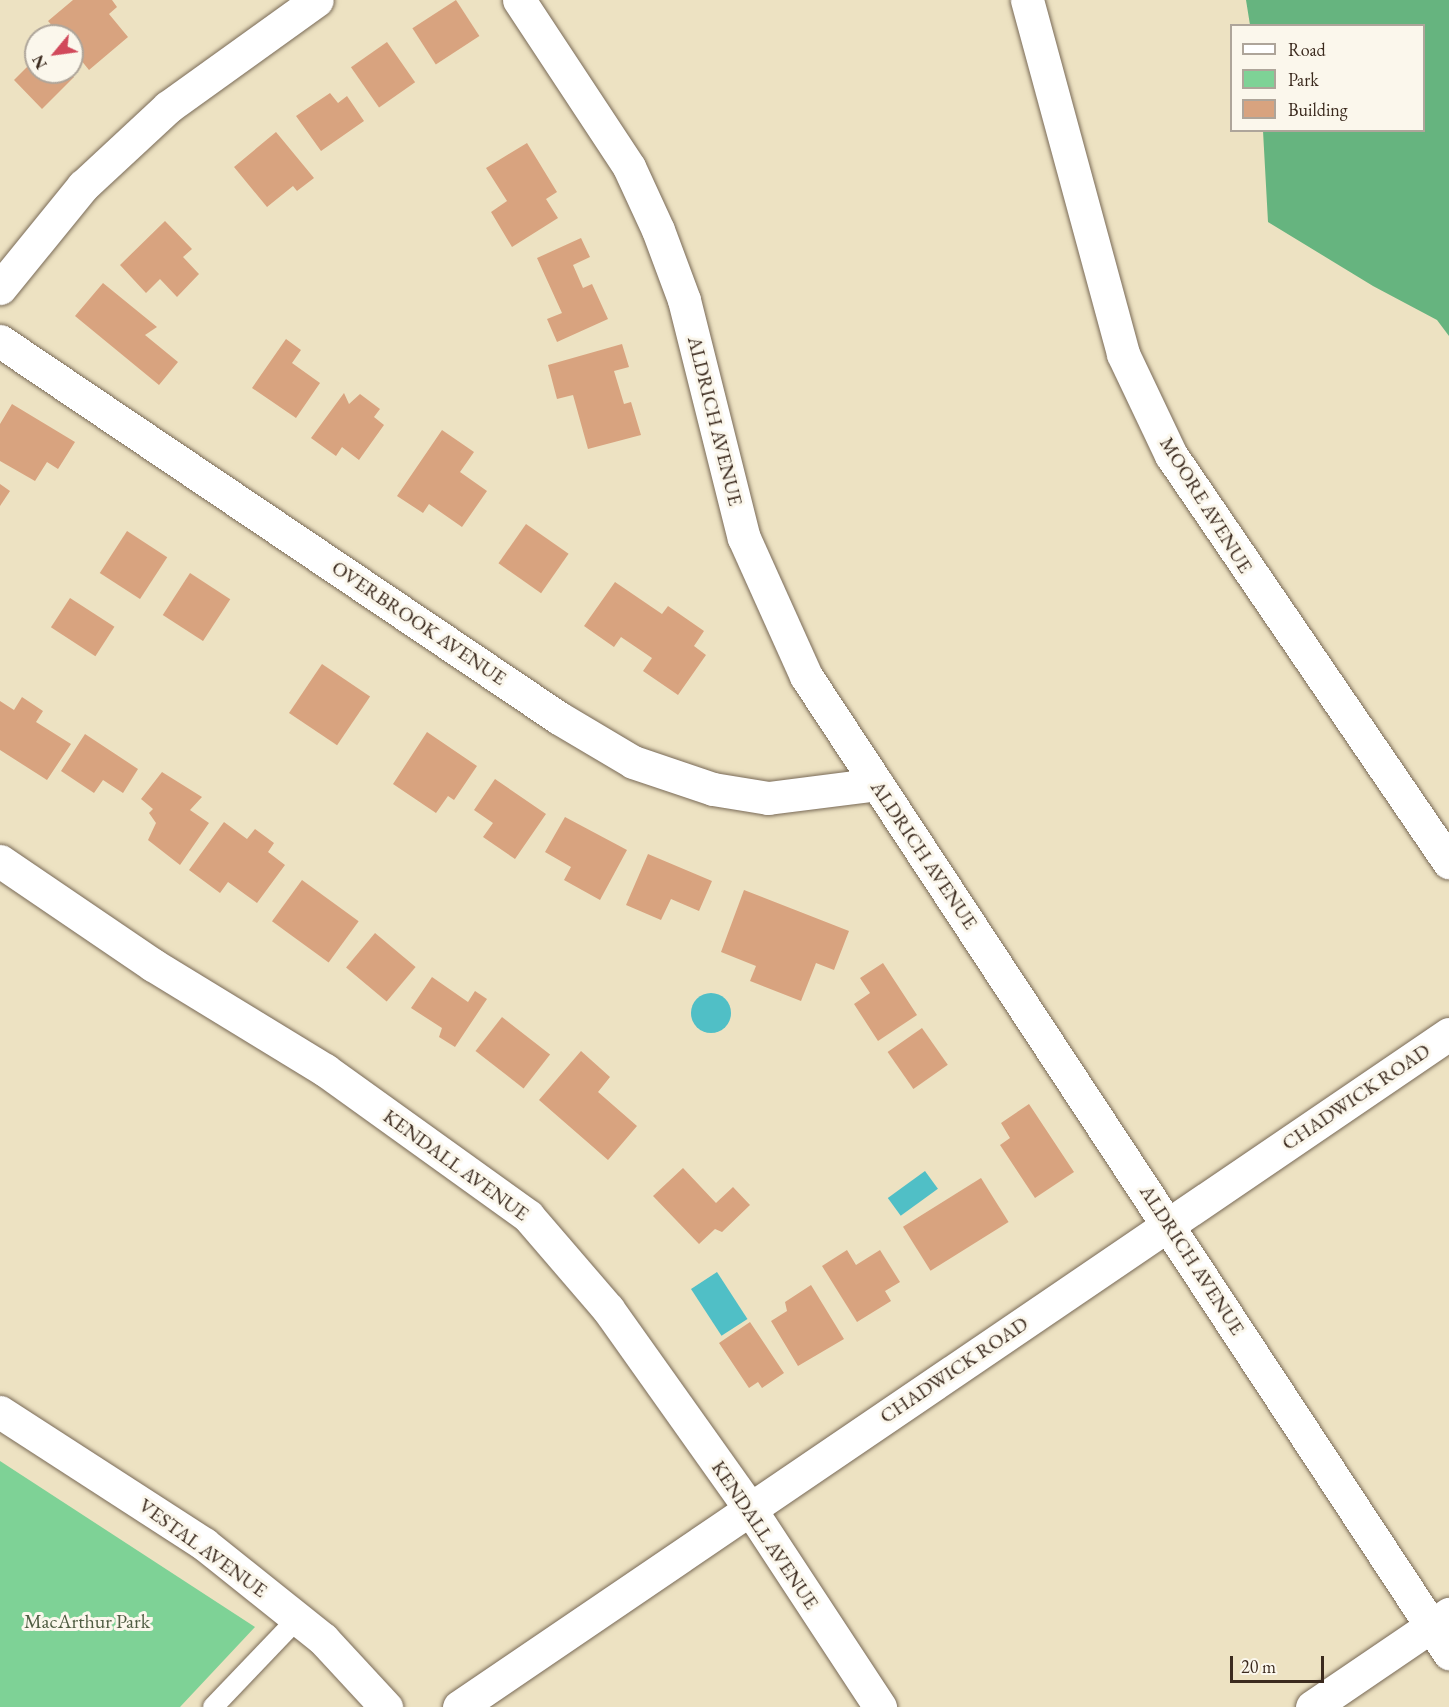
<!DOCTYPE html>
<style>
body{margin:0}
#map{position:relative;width:1449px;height:1707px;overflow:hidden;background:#ede2c2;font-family:"EB Garamond",serif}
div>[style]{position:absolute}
.green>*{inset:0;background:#7ed296}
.forest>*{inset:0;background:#66b47f}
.water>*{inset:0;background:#50bfc6;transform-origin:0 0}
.round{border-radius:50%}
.building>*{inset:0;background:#d8a37f;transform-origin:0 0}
.roads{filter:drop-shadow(0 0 2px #796a57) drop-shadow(0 0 2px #796a57)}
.service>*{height:20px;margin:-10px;padding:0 10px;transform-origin:10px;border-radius:10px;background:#fff}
.minor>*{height:33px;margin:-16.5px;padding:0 16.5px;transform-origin:16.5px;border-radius:16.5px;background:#fff}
.tertiary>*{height:33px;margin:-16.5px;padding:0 16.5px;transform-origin:16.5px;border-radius:16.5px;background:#fff}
span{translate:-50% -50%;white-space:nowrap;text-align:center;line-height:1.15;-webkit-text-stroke:6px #fbf7ec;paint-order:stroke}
.street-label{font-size:20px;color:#3b2a1e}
.park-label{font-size:20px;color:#4f5c42}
.legend{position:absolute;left:1230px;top:24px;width:195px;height:108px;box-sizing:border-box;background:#fbf7ec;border:2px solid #aea59a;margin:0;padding:8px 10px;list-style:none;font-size:18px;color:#3b2a1e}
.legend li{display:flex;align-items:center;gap:12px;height:30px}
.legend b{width:30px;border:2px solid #aea59a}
.north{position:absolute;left:24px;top:24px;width:60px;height:60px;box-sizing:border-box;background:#fbf7ec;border:2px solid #aea59a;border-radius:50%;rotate:241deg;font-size:16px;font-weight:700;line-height:24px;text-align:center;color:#3b2a1e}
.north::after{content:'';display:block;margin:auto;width:21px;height:27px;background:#d1495b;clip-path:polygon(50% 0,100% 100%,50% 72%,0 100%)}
.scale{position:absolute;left:1230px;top:1656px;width:94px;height:27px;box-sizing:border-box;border:3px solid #3b2a1e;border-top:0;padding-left:8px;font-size:18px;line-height:21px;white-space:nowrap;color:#3b2a1e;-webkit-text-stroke:4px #fbf7ec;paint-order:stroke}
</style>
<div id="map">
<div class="green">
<i style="clip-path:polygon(0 1461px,255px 1627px,180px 1707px,0 1707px)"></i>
</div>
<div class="forest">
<i style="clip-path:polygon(1246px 0,1449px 0,1449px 336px,1437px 320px,1373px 286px,1268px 222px,1263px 131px,1424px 130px,1424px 26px,1250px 25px)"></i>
</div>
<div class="water">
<i class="round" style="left:691px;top:993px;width:40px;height:40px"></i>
<i style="left:925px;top:1171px;width:22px;height:46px;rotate:54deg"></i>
<i style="left:717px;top:1272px;width:56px;height:31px;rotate:57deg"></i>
</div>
<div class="building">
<i style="clip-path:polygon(73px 0,112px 0,117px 7px,109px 14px,128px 37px,89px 70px,72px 49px,72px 36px,61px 36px,48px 21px)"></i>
<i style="left:456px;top:0;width:43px;height:52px;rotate:57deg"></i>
<i style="left:387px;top:42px;width:49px;height:44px;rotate:55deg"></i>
<i style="clip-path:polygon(36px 58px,36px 72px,69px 72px,74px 77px,42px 109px,14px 80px)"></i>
<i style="clip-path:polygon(330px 93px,338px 103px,347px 96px,364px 121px,321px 151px,296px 116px)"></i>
<i style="clip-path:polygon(276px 132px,314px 178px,297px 191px,293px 186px,267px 207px,234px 167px)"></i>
<i style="clip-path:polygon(527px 143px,557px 192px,546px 199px,558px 218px,512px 247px,491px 212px,507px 201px,486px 168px)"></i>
<i style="clip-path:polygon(165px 221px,192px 249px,183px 257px,199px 274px,177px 297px,160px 279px,146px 293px,120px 265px)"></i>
<i style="clip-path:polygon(581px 238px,590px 257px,573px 265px,583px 288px,592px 284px,608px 319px,557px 342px,547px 319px,562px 313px,537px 258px)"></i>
<i style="clip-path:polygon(103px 283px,157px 327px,145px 335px,178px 362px,159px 385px,75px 316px)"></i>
<i style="clip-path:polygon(286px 339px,301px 350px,292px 363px,320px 383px,296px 418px,252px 388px)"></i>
<i style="clip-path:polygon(622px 344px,629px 367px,614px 371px,624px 404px,631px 402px,641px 435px,588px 449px,573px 395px,557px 399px,548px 365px)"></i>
<i style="clip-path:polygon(344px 393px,349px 404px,360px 394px,380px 409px,374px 417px,384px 425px,359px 460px,342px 447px,336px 456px,311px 438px)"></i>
<i style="clip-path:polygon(12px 404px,75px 442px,58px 469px,47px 462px,35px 481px,0 461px,0 424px)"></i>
<i style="clip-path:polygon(442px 430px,474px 452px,460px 472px,487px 491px,462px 527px,429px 504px,423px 513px,397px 496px)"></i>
<i style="clip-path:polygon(0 484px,10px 491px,0 506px)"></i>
<i style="left:526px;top:524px;width:52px;height:48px;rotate:35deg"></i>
<i style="left:127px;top:531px;width:48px;height:50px;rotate:33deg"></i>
<i style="left:190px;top:573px;width:48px;height:50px;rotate:33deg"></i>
<i style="clip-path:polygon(615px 582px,662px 614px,668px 606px,704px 631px,694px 646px,706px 655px,678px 695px,643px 671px,652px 658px,621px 637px,614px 647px,584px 626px)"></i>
<i style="left:70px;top:598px;width:53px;height:35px;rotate:33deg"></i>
<i style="left:322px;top:664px;width:58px;height:59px;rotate:34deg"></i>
<i style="clip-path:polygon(22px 697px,43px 711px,36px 722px,71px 744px,47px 780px,0 750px,0 701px,14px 710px)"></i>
<i style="clip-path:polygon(427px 732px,477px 766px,454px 800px,448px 796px,436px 813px,393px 784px)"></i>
<i style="clip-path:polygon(85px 734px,138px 769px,123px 793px,103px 780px,94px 793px,61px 771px)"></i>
<i style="clip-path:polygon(162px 772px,202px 797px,190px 810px,209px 823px,180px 865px,148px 840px,156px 823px,149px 813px,153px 809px,141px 799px)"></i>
<i style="clip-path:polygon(495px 779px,546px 814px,515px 859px,483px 837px,493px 823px,474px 810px)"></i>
<i style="clip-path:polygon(565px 817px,627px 850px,600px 900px,564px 880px,571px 867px,545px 852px)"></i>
<i style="clip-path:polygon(224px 822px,247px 839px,255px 829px,274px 843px,268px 852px,285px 865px,257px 903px,228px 882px,220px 893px,189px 870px)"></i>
<i style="clip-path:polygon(648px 854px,712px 881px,699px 911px,671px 899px,661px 920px,626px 905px)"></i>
<i style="left:302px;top:880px;width:70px;height:51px;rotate:36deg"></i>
<i style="clip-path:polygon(744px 890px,849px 931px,834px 970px,816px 963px,801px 1001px,750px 981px,756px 966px,721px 952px)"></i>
<i style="left:375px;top:933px;width:53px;height:45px;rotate:40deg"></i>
<i style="clip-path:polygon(883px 963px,917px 1015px,878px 1041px,854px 1004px,870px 993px,860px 978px)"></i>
<i style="clip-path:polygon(432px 977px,468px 1002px,475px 991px,487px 999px,455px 1047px,439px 1037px,442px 1028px,411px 1008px)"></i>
<i style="left:502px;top:1017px;width:61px;height:43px;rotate:38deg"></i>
<i style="left:922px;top:1028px;width:45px;height:42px;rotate:55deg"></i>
<i style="clip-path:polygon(581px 1051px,610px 1077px,598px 1092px,637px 1126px,608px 1160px,539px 1100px)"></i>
<i style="clip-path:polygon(1029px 1104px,1074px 1172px,1035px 1198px,1000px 1145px,1010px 1138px,1001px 1123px)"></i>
<i style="clip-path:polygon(683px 1168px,716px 1203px,733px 1187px,750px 1205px,722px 1232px,715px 1229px,699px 1244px,653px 1196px)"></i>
<i style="left:981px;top:1178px;width:52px;height:92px;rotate:58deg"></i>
<i style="clip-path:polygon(847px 1250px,856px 1265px,880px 1250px,900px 1282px,885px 1291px,891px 1301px,857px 1322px,822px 1266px)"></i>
<i style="clip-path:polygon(811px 1285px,844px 1339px,798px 1366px,771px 1321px,787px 1311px,785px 1302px)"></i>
<i style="clip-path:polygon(750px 1322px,784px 1373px,762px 1388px,758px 1382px,749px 1388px,719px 1343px)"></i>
</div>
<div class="roads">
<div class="service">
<i style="left:213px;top:1707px;width:123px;rotate:-46.3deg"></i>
</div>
<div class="minor">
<i style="left:519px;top:0;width:200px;rotate:56.6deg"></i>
<i style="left:629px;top:167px;width:69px;rotate:65.3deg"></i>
<i style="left:658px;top:230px;width:75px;rotate:69.6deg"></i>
<i style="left:684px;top:300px;width:245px;rotate:75.9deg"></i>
<i style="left:744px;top:538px;width:151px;rotate:65.8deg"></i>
<i style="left:806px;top:676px;width:1170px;rotate:56.65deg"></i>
<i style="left:1027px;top:0;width:367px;rotate:74.8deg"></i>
<i style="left:1123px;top:354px;width:112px;rotate:64.6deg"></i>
<i style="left:1171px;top:455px;width:493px;rotate:55.7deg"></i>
<i style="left:0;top:288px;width:132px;rotate:-50.9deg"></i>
<i style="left:83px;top:186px;width:116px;rotate:-42.9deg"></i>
<i style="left:168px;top:107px;width:183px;rotate:-35.7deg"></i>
<i style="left:0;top:341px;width:674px;rotate:34deg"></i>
<i style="left:559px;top:718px;width:86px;rotate:30.7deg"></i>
<i style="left:633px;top:762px;width:84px;rotate:18.6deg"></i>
<i style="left:713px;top:789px;width:56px;rotate:9.3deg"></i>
<i style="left:768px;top:798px;width:110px;rotate:-7.3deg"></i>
<i style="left:0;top:861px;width:185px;rotate:34.2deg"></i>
<i style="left:153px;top:965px;width:202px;rotate:31.4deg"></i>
<i style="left:325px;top:1070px;width:250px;rotate:35.7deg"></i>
<i style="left:528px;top:1216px;width:123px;rotate:49.3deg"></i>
<i style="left:608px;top:1309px;width:245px;rotate:54.6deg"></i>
<i style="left:750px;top:1509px;width:237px;rotate:56.7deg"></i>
<i style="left:459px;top:1707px;width:1197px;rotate:-34.21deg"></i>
<i style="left:1312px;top:1707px;width:166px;rotate:-34.2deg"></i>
</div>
<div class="tertiary">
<i style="left:0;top:1412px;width:243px;rotate:32.9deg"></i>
<i style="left:204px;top:1544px;width:152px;rotate:38.6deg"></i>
<i style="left:323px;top:1639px;width:93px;rotate:47.2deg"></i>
</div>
</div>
<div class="street-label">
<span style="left:715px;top:421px;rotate:76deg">ALDRICH AVENUE</span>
<span style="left:1206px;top:505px;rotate:58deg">MOORE AVENUE</span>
<span style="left:419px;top:623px;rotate:34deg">OVERBROOK AVENUE</span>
<span style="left:924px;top:855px;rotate:56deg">ALDRICH AVENUE</span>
<span style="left:1356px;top:1097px;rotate:-34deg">CHADWICK ROAD</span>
<span style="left:456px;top:1165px;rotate:36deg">KENDALL AVENUE</span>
<span style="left:1192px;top:1260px;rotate:57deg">ALDRICH AVENUE</span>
<span style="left:954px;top:1370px;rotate:-34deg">CHADWICK ROAD</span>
<span style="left:765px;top:1535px;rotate:56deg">KENDALL AVENUE</span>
<span style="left:203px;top:1548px;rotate:36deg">VESTAL AVENUE</span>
</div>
<div class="park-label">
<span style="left:87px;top:1621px">MacArthur Park</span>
</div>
<ul class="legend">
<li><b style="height:8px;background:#fff"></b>Road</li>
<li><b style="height:16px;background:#7ed296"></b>Park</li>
<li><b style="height:16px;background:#d8a37f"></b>Building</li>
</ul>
<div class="north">N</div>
<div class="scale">20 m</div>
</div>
